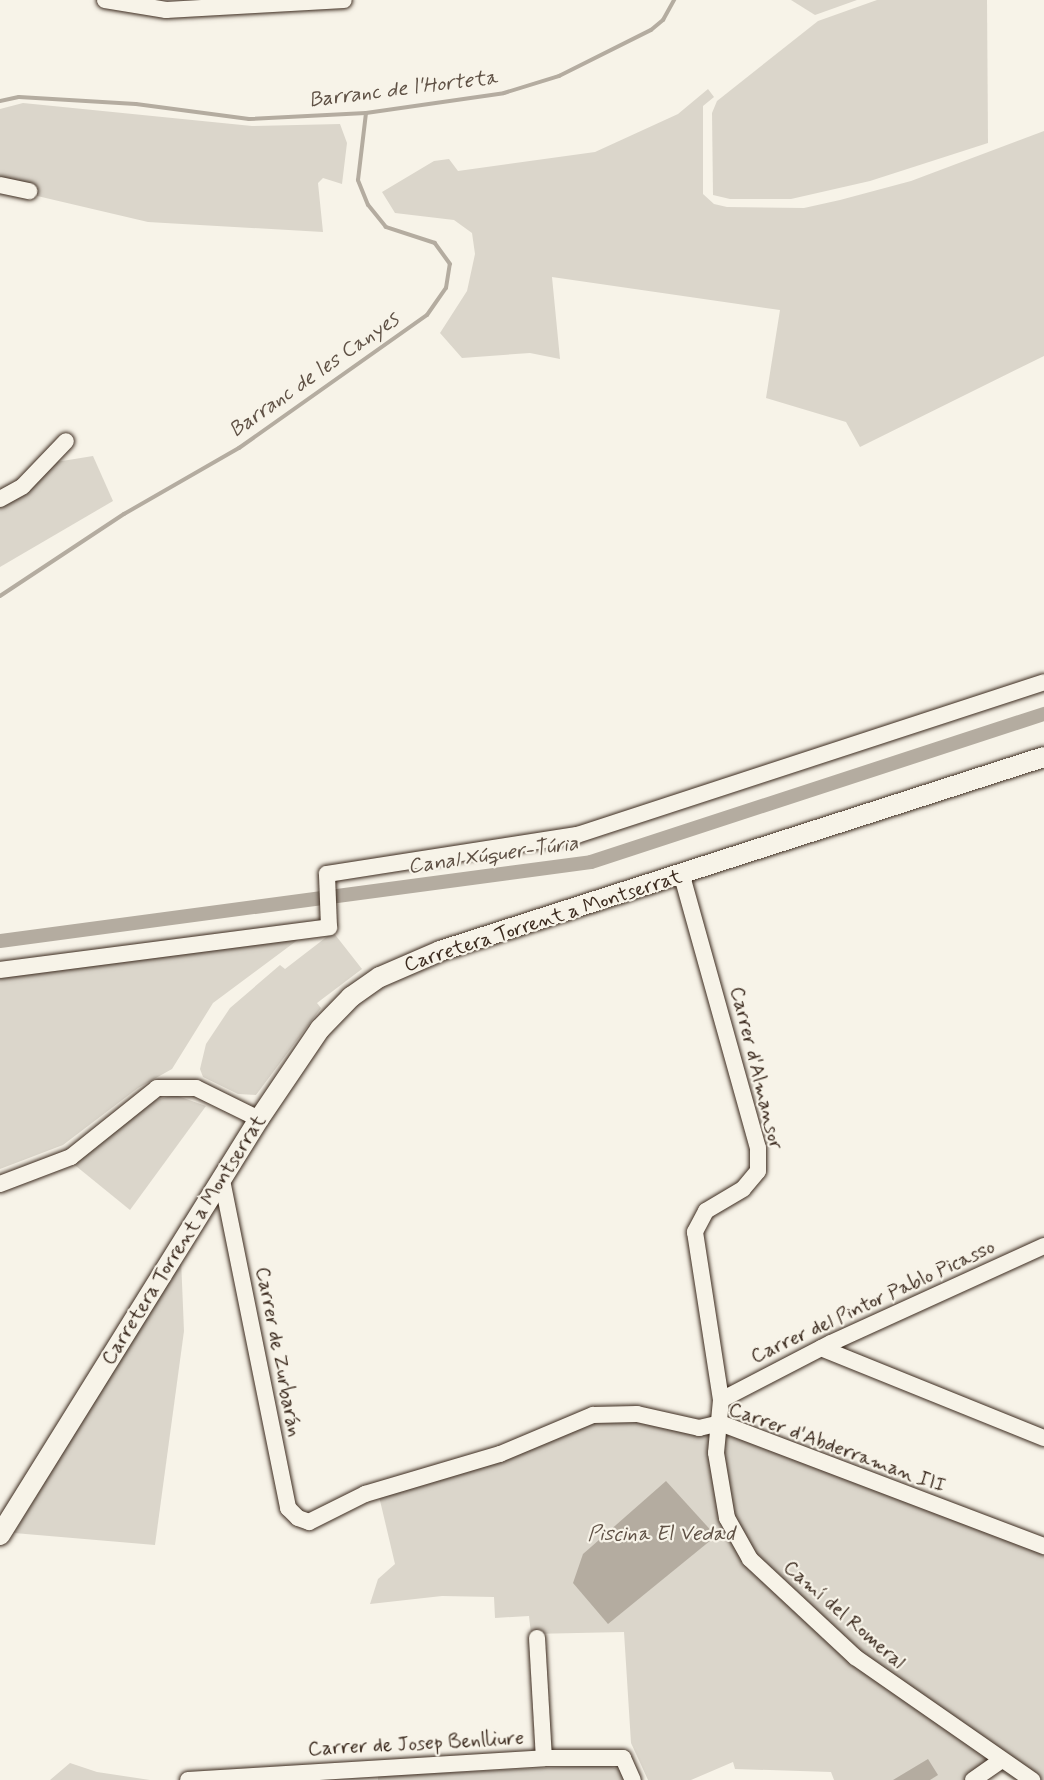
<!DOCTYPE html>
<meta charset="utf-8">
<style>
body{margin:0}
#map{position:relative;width:1044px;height:1780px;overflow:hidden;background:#f7f3e8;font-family:Mynerve,sans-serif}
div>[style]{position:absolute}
.green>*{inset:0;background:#dbd6cb}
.water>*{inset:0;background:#b4aca0}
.stream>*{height:4px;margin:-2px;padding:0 2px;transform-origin:2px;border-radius:2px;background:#b4aca0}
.canal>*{height:14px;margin:-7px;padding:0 7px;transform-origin:7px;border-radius:7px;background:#b4aca0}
.roads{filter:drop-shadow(0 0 2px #3b2a1e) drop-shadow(0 0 2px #3b2a1e)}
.minor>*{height:16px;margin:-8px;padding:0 8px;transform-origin:8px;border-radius:8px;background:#f7f3e8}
.major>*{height:20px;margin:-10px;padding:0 10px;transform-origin:10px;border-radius:10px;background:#f7f3e8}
span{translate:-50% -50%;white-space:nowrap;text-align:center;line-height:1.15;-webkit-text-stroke:4.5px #f7f3e8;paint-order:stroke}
.street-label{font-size:20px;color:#3b2a1e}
.water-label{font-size:21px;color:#5f5145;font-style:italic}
</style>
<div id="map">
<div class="green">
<i style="clip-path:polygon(791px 0,857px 0,815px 15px)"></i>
<i style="clip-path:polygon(877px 0,987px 0,988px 143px,870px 181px,791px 199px,730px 199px,713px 195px,712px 113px,717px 101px,818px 21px)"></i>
<i style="clip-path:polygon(708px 89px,714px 97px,703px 106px,703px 194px,714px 204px,727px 207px,804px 208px,840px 200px,911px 181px,1044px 131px,1044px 356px,860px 447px,846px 422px,766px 398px,780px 310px,552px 277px,560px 359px,530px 353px,462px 358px,440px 333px,467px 291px,475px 254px,472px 233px,454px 220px,395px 213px,382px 192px,434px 161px,449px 159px,458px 171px,595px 152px,678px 114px)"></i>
<i style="clip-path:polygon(23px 103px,252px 126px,340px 124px,347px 143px,342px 184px,323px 178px,318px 183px,323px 232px,148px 222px,33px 195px,0 181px,0 109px)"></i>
<i style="clip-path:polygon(93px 456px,113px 501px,0 567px,0 503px,56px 462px)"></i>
<i style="clip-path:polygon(333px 932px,362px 969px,317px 1003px,321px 1008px,256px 1095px,238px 1094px,203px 1077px,200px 1069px,206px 1044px,230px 1008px,280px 965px,285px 969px)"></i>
<i style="clip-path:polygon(299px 939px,213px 1003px,172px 1069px,138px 1088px,63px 1145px,0 1169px,0 977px)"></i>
<i style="clip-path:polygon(175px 1095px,206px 1106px,130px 1210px,71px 1162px,152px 1101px)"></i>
<i style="clip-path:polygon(181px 1259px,184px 1331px,155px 1545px,14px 1533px)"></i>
<i style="clip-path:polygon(593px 1415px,720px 1423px,1044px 1546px,1044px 1780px,1014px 1780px,998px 1770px,986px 1780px,834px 1780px,831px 1772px,735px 1769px,733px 1762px,691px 1780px,648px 1780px,631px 1743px,624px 1632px,531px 1634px,529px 1616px,495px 1618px,494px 1597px,442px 1596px,370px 1604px,378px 1579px,395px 1564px,378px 1492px)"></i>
<i style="clip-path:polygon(70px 1763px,97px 1772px,150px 1780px,50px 1780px)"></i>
<i style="clip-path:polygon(607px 1765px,620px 1770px,625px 1780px,378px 1780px,378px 1776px)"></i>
</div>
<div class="water">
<i style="clip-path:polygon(666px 1481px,716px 1536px,608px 1624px,573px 1583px,583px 1554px)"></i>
<i style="clip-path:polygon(928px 1759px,938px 1775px,930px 1780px,893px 1780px)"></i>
</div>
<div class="stream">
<i style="left:0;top:101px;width:19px;rotate:-12deg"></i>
<i style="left:19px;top:97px;width:117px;rotate:3.4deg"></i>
<i style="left:136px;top:104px;width:114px;rotate:7.6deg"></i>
<i style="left:249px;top:119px;width:117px;rotate:-2.9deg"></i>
<i style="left:366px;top:113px;width:139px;rotate:-8.2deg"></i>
<i style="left:504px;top:93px;width:58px;rotate:-17.2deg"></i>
<i style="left:559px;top:76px;width:103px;rotate:-26.6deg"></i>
<i style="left:651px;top:30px;width:16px;rotate:-40deg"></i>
<i style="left:663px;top:20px;width:23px;rotate:-61deg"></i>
<i style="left:0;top:596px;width:149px;rotate:-33.5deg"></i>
<i style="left:124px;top:514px;width:133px;rotate:-29.9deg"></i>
<i style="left:239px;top:448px;width:230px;rotate:-35.3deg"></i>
<i style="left:427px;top:315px;width:33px;rotate:-55deg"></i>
<i style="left:446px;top:288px;width:24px;rotate:-81deg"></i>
<i style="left:450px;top:264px;width:26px;rotate:-126deg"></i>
<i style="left:435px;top:243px;width:52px;rotate:-161.9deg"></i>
<i style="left:386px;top:227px;width:28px;rotate:-129deg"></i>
<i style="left:368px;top:205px;width:27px;rotate:-112deg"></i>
<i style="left:358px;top:180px;width:67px;rotate:-83.2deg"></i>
</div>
<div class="canal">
<i style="left:0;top:941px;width:596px;rotate:-7.61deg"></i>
<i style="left:591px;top:862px;width:477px;rotate:-18.1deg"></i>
</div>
<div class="roads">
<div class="minor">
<i style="left:105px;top:0;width:62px;rotate:9.3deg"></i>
<i style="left:166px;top:10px;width:178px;rotate:-3.2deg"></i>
<i style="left:0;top:185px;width:30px;rotate:12deg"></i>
<i style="left:0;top:499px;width:26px;rotate:-29deg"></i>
<i style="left:23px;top:486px;width:62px;rotate:-46.3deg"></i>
<i style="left:682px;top:876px;width:282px;rotate:74.4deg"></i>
<i style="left:758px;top:1148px;width:23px;rotate:90deg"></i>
<i style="left:758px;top:1171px;width:23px;rotate:130deg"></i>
<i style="left:743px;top:1189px;width:43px;rotate:149.3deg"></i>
<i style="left:706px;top:1211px;width:24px;rotate:118deg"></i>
<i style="left:695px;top:1232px;width:170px;rotate:81.2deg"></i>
<i style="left:721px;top:1400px;width:53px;rotate:95.4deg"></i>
<i style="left:716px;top:1453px;width:66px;rotate:80.4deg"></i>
<i style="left:727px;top:1518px;width:47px;rotate:60.7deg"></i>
<i style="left:750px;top:1559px;width:144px;rotate:43deg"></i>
<i style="left:855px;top:1657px;width:216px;rotate:34.8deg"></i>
<i style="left:0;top:970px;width:332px;rotate:-7.4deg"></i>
<i style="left:329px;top:927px;width:53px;rotate:-92.2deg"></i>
<i style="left:327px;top:874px;width:253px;rotate:-8.9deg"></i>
<i style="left:577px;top:835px;width:491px;rotate:-18.1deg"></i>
<i style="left:222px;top:1180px;width:335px;rotate:78.6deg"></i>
<i style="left:288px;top:1508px;width:14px;rotate:45deg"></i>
<i style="left:298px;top:1518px;width:12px;rotate:20deg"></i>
<i style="left:309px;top:1522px;width:63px;rotate:-26.6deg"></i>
<i style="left:365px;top:1494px;width:141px;rotate:-16.5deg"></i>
<i style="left:500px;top:1454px;width:101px;rotate:-22.8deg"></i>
<i style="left:593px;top:1415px;width:44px;rotate:-1.3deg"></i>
<i style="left:637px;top:1414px;width:64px;rotate:12.7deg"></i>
<i style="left:699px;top:1428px;width:22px;rotate:-13deg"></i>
<i style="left:720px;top:1423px;width:347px;rotate:20.8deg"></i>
<i style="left:0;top:1184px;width:76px;rotate:-20.8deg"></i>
<i style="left:71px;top:1157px;width:110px;rotate:-38.7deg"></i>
<i style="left:157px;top:1088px;width:39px"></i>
<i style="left:196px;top:1088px;width:70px;rotate:26.2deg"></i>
<i style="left:821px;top:1348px;width:240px;rotate:22deg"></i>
<i style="left:721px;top:1400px;width:124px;rotate:-27.4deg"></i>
<i style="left:831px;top:1343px;width:234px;rotate:-24.5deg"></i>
<i style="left:537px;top:1638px;width:120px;rotate:86.7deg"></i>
<i style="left:188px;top:1780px;width:357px;rotate:-3.5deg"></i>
<i style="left:544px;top:1758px;width:79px"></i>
<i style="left:623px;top:1758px;width:24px;rotate:66deg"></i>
<i style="left:973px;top:1780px;width:33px;rotate:-35deg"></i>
</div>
<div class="major">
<i style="left:0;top:1535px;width:490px;rotate:-58.1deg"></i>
<i style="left:259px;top:1119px;width:109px;rotate:-55.9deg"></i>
<i style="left:320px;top:1029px;width:45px;rotate:-45.9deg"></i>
<i style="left:351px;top:997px;width:35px;rotate:-35deg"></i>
<i style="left:380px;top:977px;width:65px;rotate:-23.4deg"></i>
<i style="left:440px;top:951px;width:634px;rotate:-17.81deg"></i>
</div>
</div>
<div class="street-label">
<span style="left:543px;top:921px;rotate:-18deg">Carretera Torrent a Montserrat</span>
<span style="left:756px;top:1068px;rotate:76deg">Carrer d'Almansor</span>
<span style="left:184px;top:1240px;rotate:-58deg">Carretera Torrent a Montserrat</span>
<span style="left:873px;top:1302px;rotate:-25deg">Carrer del Pintor Pablo Picasso</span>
<span style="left:278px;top:1352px;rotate:79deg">Carrer de Zurbarán</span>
<span style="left:837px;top:1448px;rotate:20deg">Carrer d'Abderraman III</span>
<span style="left:844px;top:1615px;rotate:41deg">Camí del Romeral</span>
<span style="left:416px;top:1744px;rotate:-3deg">Carrer de Josep Benlliure</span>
</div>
<div class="water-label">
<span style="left:403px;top:89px;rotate:-7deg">Barranc de l'Horteta</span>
<span style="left:314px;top:375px;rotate:-35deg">Barranc de les Canyes</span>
<span style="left:493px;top:855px;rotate:-8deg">Canal Xúquer-Túria</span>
<span style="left:661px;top:1534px">Piscina El Vedad</span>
</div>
</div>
